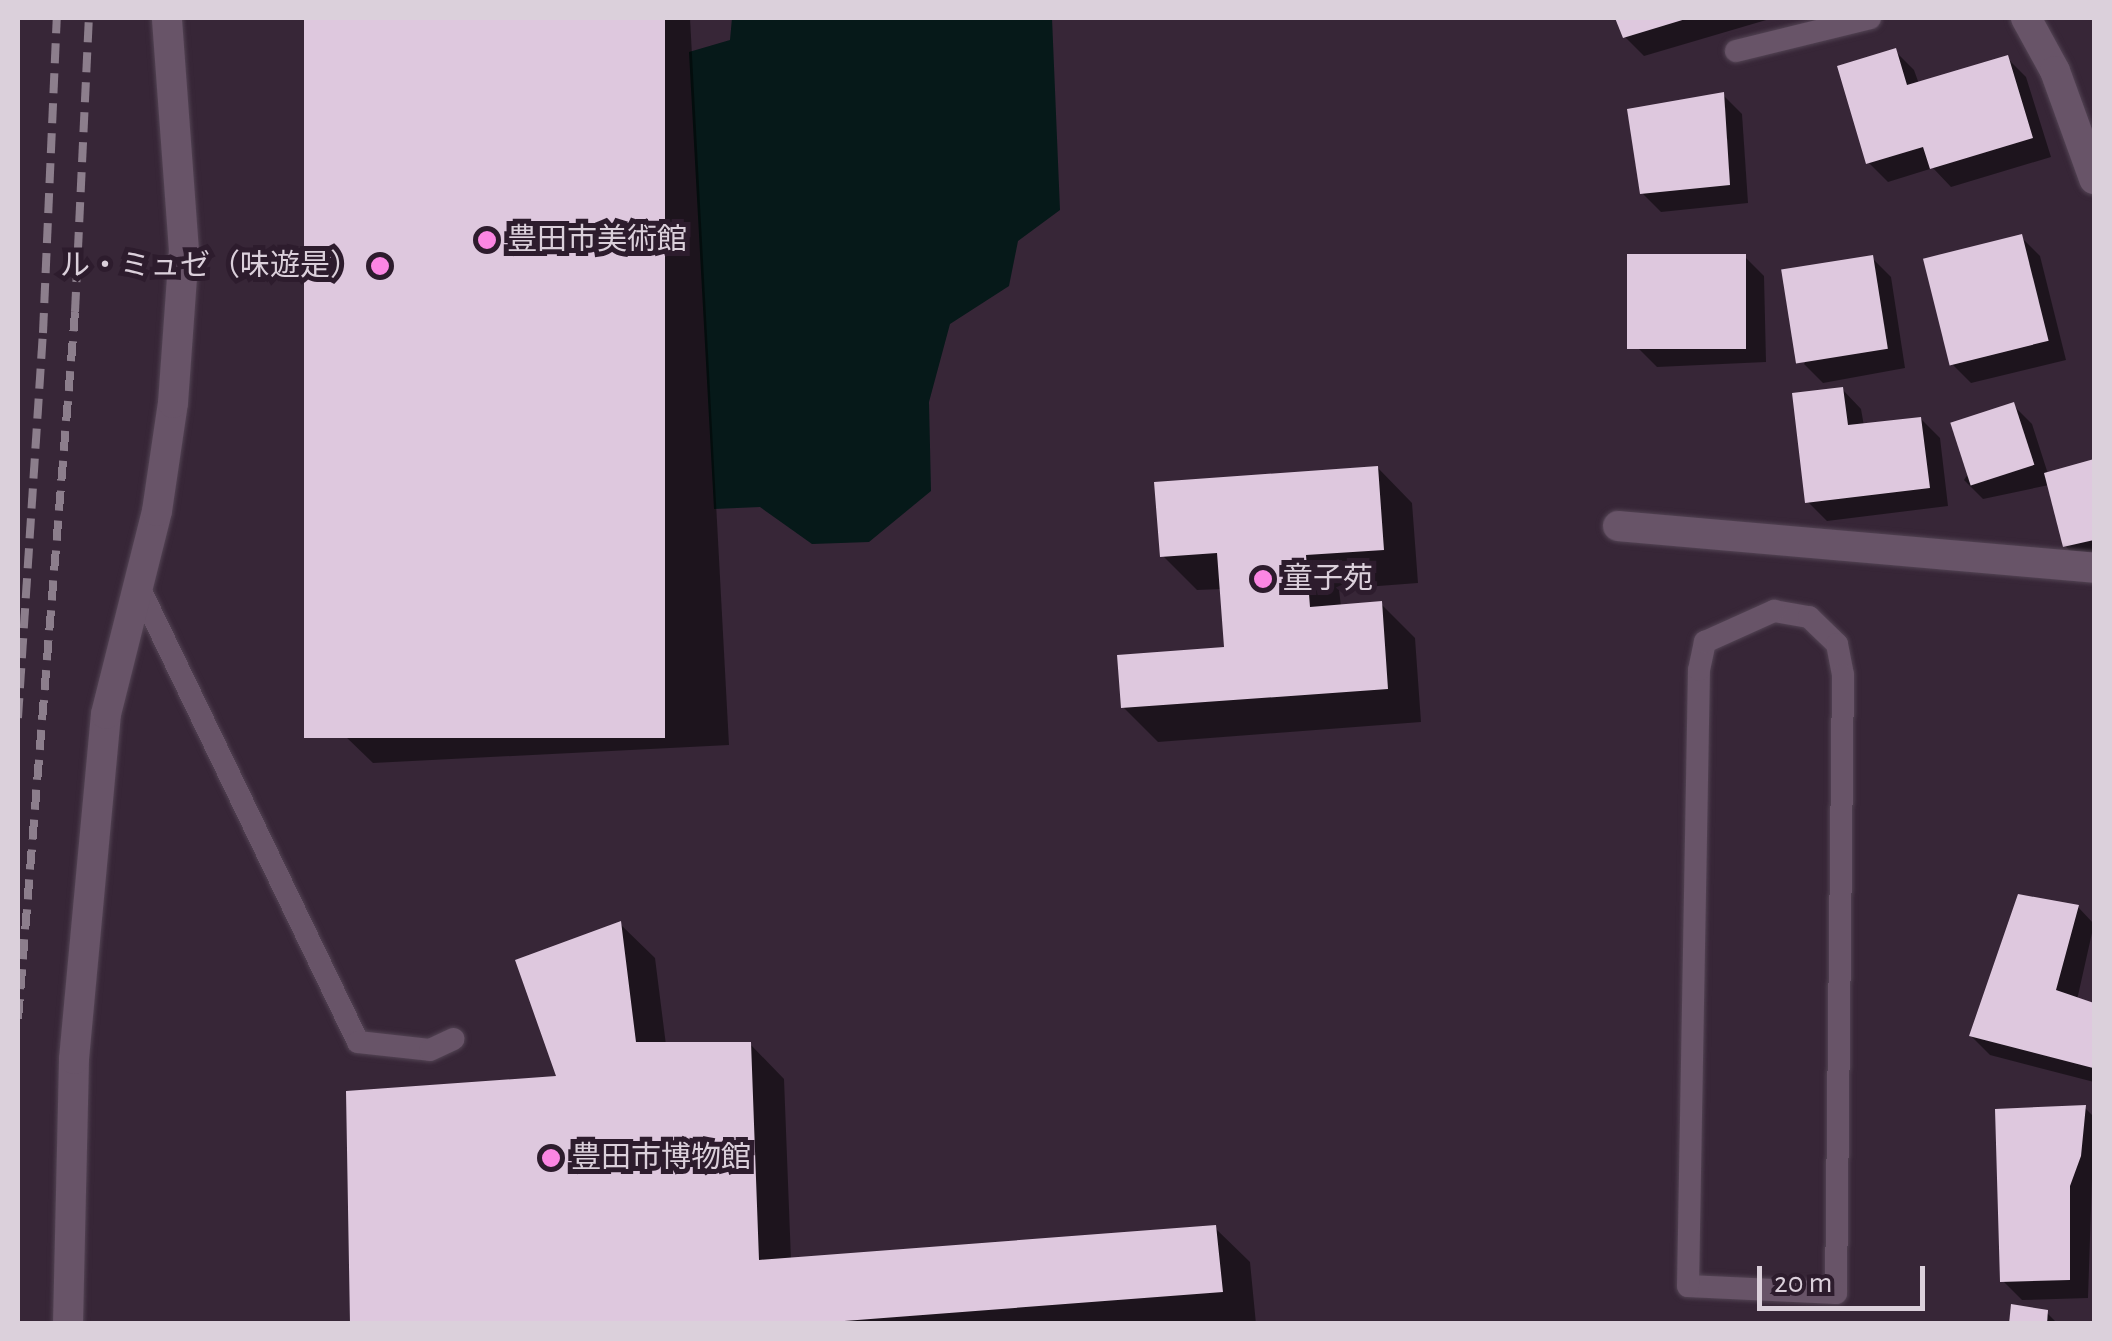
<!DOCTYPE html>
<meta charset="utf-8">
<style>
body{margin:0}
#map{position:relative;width:2112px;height:1341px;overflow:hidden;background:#372637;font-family:"Alegreya Sans","Noto Sans JP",sans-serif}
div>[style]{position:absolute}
.water>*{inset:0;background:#061919}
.shadow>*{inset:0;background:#0007}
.building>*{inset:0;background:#dec8de;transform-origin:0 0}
.roads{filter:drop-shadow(0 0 2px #534454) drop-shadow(0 0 2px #534454)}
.lane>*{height:22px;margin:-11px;padding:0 11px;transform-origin:11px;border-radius:11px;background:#685468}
.street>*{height:30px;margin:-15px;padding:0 15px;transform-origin:15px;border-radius:15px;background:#685468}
.rail>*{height:8px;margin-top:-4px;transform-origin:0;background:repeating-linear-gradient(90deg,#8c7e8c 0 20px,transparent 0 30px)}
.dots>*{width:28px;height:28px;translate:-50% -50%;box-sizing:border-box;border:5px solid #2d1c2d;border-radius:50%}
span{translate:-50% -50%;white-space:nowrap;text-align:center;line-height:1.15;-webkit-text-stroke:10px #2d1c2d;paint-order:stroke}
.poi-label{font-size:30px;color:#dbd0db}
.left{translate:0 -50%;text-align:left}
.right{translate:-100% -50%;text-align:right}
.frame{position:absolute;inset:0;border:20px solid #dbd0db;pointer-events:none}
.scale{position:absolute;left:1757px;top:1266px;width:168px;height:45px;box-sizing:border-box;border:5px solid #dbd0db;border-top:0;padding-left:12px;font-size:30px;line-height:35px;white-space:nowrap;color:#dbd0db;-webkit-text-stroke:8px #2d1c2d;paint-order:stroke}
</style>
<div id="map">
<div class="water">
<i style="clip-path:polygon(732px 18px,1052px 18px,1060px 210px,1018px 241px,1009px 286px,950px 324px,929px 402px,931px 491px,869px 542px,812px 544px,760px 507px,714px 509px,689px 52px,730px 40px)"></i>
</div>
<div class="shadow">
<i style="clip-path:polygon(307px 18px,690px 18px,729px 745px,373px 763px,345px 736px)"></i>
<i style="clip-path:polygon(1617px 18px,1773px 18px,1644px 56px,1625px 37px)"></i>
<i style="clip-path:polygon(1895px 51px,1914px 70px,1919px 84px,2007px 58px,2026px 77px,2051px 157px,1951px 187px,1933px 168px,1888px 182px,1869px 163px)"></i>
<i style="clip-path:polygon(1723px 95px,1742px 114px,1748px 203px,1661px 212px,1642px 193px)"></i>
<i style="clip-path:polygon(2021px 237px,2040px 256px,2066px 360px,1971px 383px,1952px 364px)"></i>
<i style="clip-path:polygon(1745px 257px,1764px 276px,1766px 362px,1657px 367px,1638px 348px)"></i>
<i style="clip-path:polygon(1872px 258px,1891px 277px,1905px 368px,1823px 383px,1804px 364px)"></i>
<i style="clip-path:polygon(1842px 389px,1861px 409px,1864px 426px,1921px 419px,1940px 438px,1948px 506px,1827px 521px,1808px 502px)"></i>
<i style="clip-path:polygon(2013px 405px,2032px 424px,2048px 474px,2094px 462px,2094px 562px,2084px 565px,2065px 546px,2049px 485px,1983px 499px,1964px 480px)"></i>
<i style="clip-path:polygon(1378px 468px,1412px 503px,1418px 583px,1339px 589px,1341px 607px,1381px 604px,1415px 638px,1421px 722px,1158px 742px,1123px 707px,1227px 650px,1222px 589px,1197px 590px,1163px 556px)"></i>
<i style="clip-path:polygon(2078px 907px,2094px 924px,2077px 1000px,2094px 1005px,2094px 1082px,1990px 1055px,1971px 1036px)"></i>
<i style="clip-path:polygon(620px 924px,655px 958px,666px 1045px,750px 1044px,784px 1079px,791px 1260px,1215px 1228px,1250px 1262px,1256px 1324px,352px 1324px,560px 1078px)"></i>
<i style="clip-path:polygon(2085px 1108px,2094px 1117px,2088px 1298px,2022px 1300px,2003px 1281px)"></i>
<i style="clip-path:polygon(2047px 1313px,2058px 1324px,2012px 1324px)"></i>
</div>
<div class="building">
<i style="left:304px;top:18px;width:361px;height:720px"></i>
<i style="clip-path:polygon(1615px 18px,1689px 18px,1623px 38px)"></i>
<i style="clip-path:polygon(1896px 48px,1907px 85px,2008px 55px,2033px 138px,1930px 169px,1923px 147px,1866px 164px,1837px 66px)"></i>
<i style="clip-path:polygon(1724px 92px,1730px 185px,1640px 194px,1627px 109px)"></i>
<i style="left:2022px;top:234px;width:110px;height:102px;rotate:76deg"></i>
<i style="left:1627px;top:254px;width:119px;height:95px"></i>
<i style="left:1873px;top:255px;width:95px;height:93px;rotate:81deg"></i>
<i style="clip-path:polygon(1843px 387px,1848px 425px,1921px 417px,1930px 488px,1805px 503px,1792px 393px)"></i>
<i style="left:2014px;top:402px;width:66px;height:67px;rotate:72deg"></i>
<i style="clip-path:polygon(2094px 459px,2094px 540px,2063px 547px,2044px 473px)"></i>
<i style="clip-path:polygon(1378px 466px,1384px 550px,1306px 555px,1310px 607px,1382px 601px,1388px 689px,1121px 708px,1117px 655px,1224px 647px,1217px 553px,1160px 557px,1154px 482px)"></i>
<i style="clip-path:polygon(2018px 894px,2079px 905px,2056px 990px,2094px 1003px,2093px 1068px,1969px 1036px)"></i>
<i style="clip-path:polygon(621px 921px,636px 1042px,751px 1042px,759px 1260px,1216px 1225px,1223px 1292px,805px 1324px,350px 1324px,346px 1091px,556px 1076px,515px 960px)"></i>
<i style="clip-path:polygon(2086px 1105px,2081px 1156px,2070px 1186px,2070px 1280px,2000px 1282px,1995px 1109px)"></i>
<i style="clip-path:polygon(2011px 1304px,2048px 1310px,2047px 1324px,2009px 1324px)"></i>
</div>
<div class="roads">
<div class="lane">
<i style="left:1736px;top:51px;width:138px;rotate:-13.8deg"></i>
<i style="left:138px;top:585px;width:507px;rotate:64.29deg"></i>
<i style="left:358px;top:1042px;width:72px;rotate:6.3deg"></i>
<i style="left:430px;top:1050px;width:26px;rotate:-25deg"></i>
<i style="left:1774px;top:611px;width:36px;rotate:10deg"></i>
<i style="left:1809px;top:617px;width:39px;rotate:44deg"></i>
<i style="left:1837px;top:644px;width:32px;rotate:79deg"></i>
<i style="left:1843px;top:675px;width:618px;rotate:90.65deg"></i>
<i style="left:1836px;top:1293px;width:148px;rotate:-177.3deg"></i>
<i style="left:1688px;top:1286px;width:616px;rotate:-88.98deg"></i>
<i style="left:1699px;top:670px;width:29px;rotate:-78deg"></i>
<i style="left:1705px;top:642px;width:76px;rotate:-24.2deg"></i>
</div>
<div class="street">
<i style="left:2026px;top:18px;width:60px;rotate:61.3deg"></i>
<i style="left:2055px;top:71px;width:115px;rotate:70.1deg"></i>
<i style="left:1618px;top:526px;width:478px;rotate:5deg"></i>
<i style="left:68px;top:1324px;width:265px;rotate:-88.7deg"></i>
<i style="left:74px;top:1059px;width:346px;rotate:-84.7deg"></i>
<i style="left:106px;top:714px;width:209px;rotate:-75.9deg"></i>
<i style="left:157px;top:511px;width:109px;rotate:-81.6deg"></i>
<i style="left:173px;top:403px;width:152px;rotate:-85.9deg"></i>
<i style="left:184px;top:251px;width:234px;rotate:-94.2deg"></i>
</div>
</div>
<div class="rail">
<i style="left:18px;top:718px;width:386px;rotate:-86.3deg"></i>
<i style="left:43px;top:333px;width:315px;rotate:-87.5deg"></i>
<i style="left:18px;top:1019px;width:709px;rotate:-85.39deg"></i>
<i style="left:75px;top:312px;width:294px;rotate:-87.3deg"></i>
</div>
<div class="dots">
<i style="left:487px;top:240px;background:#fc86e3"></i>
<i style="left:380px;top:266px;background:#fc86e3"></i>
<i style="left:1263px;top:579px;background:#fc86e3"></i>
<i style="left:551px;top:1158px;background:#fc86e3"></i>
</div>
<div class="poi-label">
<span class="left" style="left:507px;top:240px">豊田市美術館</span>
<span class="right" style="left:360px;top:266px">ル・ミュゼ（味遊是）</span>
<span class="left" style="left:1283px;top:579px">童子苑</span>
<span class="left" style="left:571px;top:1158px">豊田市博物館</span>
</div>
<div class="frame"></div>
<div class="scale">20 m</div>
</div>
